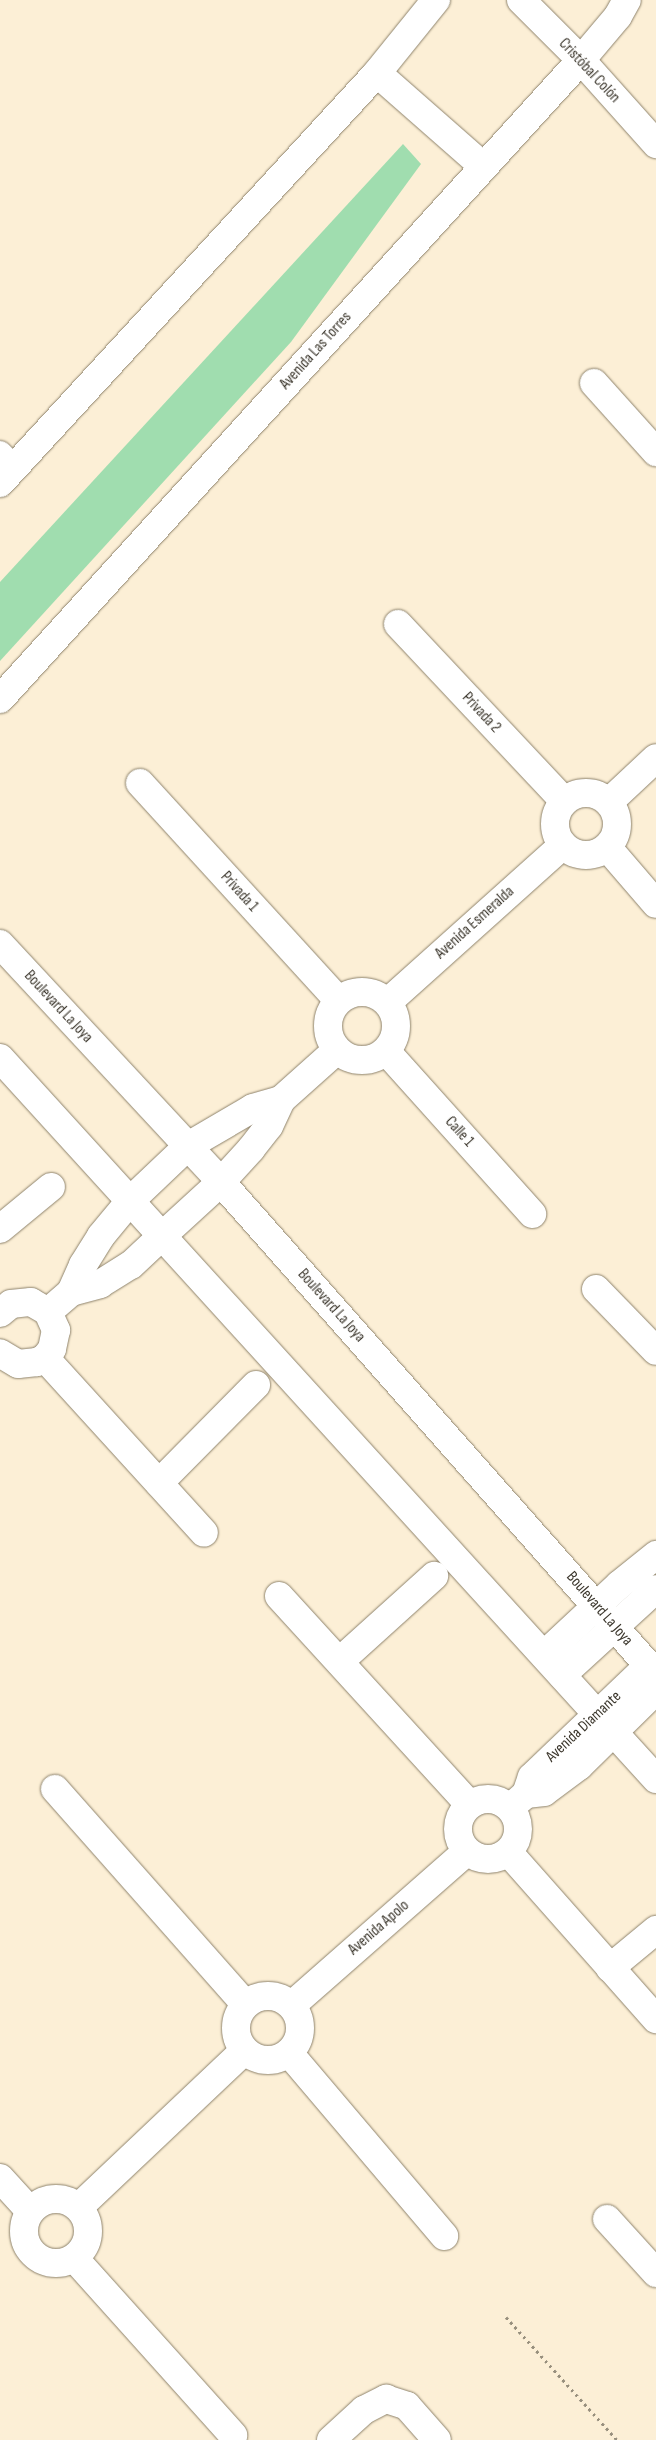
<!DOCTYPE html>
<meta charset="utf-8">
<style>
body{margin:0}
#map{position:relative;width:656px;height:2440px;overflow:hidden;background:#fcefd6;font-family:"Sofia Sans Condensed",sans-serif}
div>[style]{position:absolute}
.green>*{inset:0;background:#a0ddaf}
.path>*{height:3px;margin-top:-1.5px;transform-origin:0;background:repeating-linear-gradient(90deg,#978f7d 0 2.5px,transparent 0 6.5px)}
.roads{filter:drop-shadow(0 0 1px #8e836c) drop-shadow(0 0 1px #8e836c)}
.service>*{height:24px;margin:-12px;padding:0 12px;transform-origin:12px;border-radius:12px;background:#fff}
.minor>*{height:28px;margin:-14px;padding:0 14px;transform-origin:14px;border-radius:14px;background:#fff}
.minor>.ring{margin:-14px;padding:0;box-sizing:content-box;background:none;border:28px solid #fff;border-radius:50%}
.tertiary>*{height:28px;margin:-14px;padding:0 14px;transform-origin:14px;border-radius:14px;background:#fff}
span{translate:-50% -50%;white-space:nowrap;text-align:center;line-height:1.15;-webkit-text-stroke:4px #fff;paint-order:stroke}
.street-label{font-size:16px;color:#3c372d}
</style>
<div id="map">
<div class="green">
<i style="clip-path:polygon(403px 144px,421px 164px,291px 342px,0 661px,0 582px)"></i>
</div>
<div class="path">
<i style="left:506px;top:2317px;width:166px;rotate:47.9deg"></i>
</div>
<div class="roads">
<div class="service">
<i style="left:0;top:453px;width:20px;rotate:45deg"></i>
</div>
<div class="minor">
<i style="left:594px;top:383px;width:93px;rotate:48.1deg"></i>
<i style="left:398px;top:624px;width:243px;rotate:46.8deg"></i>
<i style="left:140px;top:783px;width:294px;rotate:47.6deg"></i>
<i class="ring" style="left:555px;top:793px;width:34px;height:34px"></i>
<i style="left:609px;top:802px;width:64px;rotate:-43.1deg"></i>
<i style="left:607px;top:847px;width:75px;rotate:49.3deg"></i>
<i style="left:0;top:944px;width:325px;rotate:47.1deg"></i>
<i style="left:221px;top:1182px;width:657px;rotate:48.52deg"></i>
<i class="ring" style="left:328px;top:992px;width:40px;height:40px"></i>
<i style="left:388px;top:1002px;width:235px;rotate:-41.9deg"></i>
<i style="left:386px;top:1051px;width:219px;rotate:48.1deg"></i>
<i style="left:0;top:1058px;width:975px;rotate:47.7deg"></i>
<i style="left:0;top:1229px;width:66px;rotate:-39.5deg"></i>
<i style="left:596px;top:1289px;width:86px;rotate:45.9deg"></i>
<i style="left:71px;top:1292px;width:30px;rotate:-15deg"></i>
<i style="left:100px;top:1284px;width:36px;rotate:-32deg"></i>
<i style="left:131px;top:1265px;width:42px;rotate:-43.1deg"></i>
<i style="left:162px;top:1236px;width:80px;rotate:-42.5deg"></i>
<i style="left:221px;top:1182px;width:45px;rotate:-47.7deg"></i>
<i style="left:251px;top:1149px;width:29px;rotate:-52deg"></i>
<i style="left:269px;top:1126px;width:29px;rotate:-65deg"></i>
<i style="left:281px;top:1100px;width:75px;rotate:-41.8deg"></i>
<i style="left:48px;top:1312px;width:30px;rotate:-41deg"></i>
<i style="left:71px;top:1292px;width:30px;rotate:-66deg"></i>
<i style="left:83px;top:1265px;width:34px;rotate:-58deg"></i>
<i style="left:101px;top:1236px;width:45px;rotate:-50.4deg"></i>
<i style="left:130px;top:1201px;width:80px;rotate:-43.5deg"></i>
<i style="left:188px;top:1146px;width:75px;rotate:-30.3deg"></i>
<i style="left:253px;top:1108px;width:29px;rotate:-16deg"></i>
<i style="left:0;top:1313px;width:14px;rotate:-39deg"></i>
<i style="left:11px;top:1304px;width:20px;rotate:-6deg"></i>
<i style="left:31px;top:1302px;width:20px;rotate:30deg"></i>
<i style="left:48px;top:1312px;width:20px;rotate:66deg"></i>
<i style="left:56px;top:1330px;width:19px;rotate:102deg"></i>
<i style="left:52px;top:1349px;width:11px;rotate:128deg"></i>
<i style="left:45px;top:1358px;width:9px;rotate:153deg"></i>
<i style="left:37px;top:1362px;width:19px;rotate:174deg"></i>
<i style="left:18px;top:1364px;width:21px;rotate:-149deg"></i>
<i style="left:45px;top:1358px;width:236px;rotate:47.7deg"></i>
<i style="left:159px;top:1483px;width:138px;rotate:-45.3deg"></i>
<i style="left:279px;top:1596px;width:282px;rotate:47.6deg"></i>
<i style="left:544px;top:1655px;width:103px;rotate:-43deg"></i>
<i style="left:619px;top:1585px;width:48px;rotate:-39deg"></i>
<i style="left:340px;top:1661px;width:127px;rotate:-42.1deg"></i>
<i style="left:562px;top:1675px;width:127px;rotate:-42.5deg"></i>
<i style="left:55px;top:1789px;width:287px;rotate:48.5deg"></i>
<i style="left:526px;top:1794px;width:18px;rotate:-6deg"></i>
<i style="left:544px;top:1792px;width:44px;rotate:-36.6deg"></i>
<i style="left:579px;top:1766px;width:108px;rotate:-44.6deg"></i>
<i class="ring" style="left:458px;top:1799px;width:32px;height:32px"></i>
<i style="left:511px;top:1807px;width:20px;rotate:-41deg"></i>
<i style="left:526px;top:1794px;width:18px;rotate:-71deg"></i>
<i style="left:532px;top:1777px;width:162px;rotate:-43.7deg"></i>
<i style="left:509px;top:1853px;width:222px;rotate:48.5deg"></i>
<i style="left:610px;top:1968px;width:60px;rotate:-39.6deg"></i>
<i class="ring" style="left:236px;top:1996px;width:36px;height:36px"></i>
<i style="left:292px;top:2005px;width:232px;rotate:-41.3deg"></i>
<i style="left:289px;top:2053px;width:240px;rotate:49.7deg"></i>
<i style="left:0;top:2178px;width:45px;rotate:47.7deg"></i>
<i class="ring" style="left:24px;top:2199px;width:36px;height:36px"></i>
<i style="left:79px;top:2207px;width:227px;rotate:-43.4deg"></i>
<i style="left:607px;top:2219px;width:73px;rotate:47.8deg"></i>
<i style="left:75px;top:2259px;width:237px;rotate:48.1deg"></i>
<i style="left:331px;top:2440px;width:45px;rotate:-42.3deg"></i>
<i style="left:364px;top:2410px;width:25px;rotate:-27deg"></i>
<i style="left:386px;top:2399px;width:22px;rotate:18deg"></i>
<i style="left:407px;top:2406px;width:45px;rotate:48.6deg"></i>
</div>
<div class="tertiary">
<i style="left:521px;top:0;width:85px;rotate:45deg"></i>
<i style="left:581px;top:60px;width:113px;rotate:48.2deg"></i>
<i style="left:377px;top:73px;width:142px;rotate:41.3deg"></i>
<i style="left:0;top:483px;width:557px;rotate:-47.4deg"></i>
<i style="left:377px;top:73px;width:94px;rotate:-51.1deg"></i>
<i style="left:0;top:699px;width:864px;rotate:-47.72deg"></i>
<i style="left:581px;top:60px;width:57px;rotate:-49.9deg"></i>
<i style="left:618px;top:16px;width:18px;rotate:-61deg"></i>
</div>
</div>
<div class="street-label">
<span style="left:589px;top:71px;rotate:47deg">Cristóbal Colón</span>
<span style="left:316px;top:351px;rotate:-48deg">Avenida Las Torres</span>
<span style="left:481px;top:713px;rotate:47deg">Privada 2</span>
<span style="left:239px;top:892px;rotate:48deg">Privada 1</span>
<span style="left:475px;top:923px;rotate:-42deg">Avenida Esmeralda</span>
<span style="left:58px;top:1007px;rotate:47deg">Boulevard La Joya</span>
<span style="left:459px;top:1132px;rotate:48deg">Calle 1</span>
<span style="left:331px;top:1306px;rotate:48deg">Boulevard La Joya</span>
<span style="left:599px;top:1609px;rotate:49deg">Boulevard La Joya</span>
<span style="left:584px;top:1727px;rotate:-43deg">Avenida Diamante</span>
<span style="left:379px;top:1928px;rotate:-41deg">Avenida Apolo</span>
</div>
</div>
